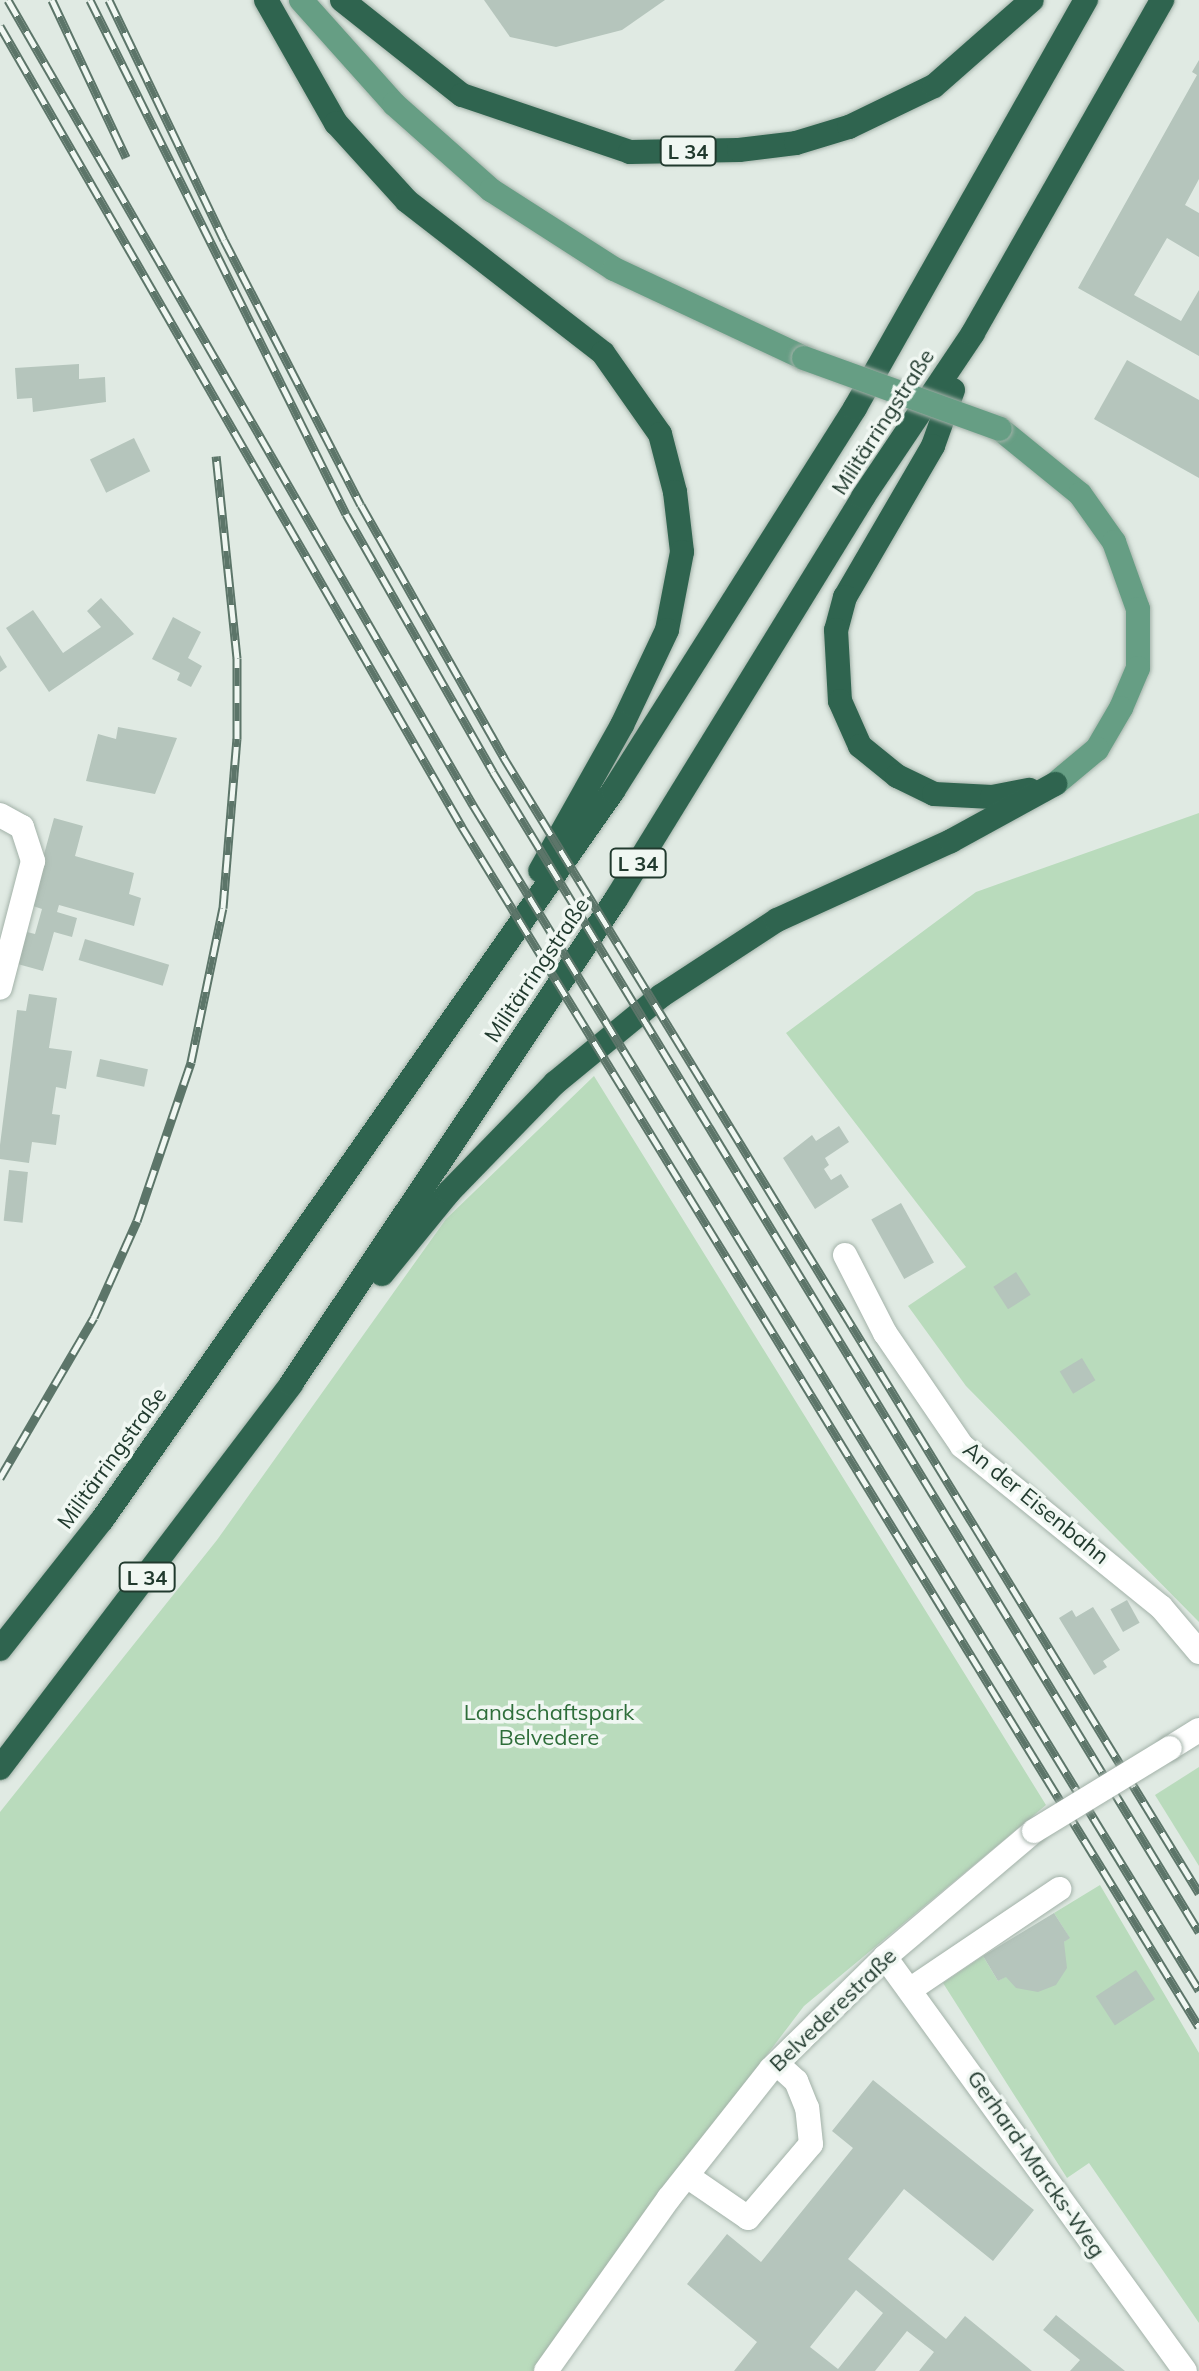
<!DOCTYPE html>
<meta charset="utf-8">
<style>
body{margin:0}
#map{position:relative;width:1199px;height:2371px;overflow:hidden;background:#e0eae3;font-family:Mulish,sans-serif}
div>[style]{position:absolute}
.green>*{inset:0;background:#b9dbbc}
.building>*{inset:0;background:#b5c5bc;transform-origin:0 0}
.roads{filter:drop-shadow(0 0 2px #a3b2a9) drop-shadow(0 0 2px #a3b2a9)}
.minor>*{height:24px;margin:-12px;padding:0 12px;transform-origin:12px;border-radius:12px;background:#fff}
.major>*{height:24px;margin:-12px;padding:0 12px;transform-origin:12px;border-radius:12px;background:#669e84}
.highway>*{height:24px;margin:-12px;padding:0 12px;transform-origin:12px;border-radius:12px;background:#2f644f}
.rail>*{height:9px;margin-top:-4.5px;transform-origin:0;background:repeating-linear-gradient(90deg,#f0f7f2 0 18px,#5c7569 0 36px);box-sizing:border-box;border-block:2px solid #5c7569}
.bridges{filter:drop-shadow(0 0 2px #a3b2a9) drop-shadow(0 0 2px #a3b2a9)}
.minor-bridge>*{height:24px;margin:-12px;padding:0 12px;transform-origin:12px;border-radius:12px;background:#fff}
.major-bridge>*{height:24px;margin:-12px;padding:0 12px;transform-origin:12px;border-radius:12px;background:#669e84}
span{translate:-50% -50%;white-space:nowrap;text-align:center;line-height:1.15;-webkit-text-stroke:7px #f0f7f2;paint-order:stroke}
.shield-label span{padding:2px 6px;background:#f0f7f2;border:2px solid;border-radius:6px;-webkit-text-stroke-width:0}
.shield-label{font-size:20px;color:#213a2e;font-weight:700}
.street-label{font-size:22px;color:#213a2e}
.park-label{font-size:22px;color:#2e6e3a}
</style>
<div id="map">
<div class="green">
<i style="clip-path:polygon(1199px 813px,1199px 1622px,966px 1386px,908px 1306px,966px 1267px,786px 1033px,976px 892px)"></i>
<i style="clip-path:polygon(594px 1076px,1046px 1805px,804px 2006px,604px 2269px,538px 2371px,0 2371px,0 1812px,217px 1540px,446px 1219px)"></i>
<i style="clip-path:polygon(1199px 1767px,1199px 1866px,1155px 1795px)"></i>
<i style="clip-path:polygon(1100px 1885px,1199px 2053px,1199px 2323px,1089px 2163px,1067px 2178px,943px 1983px,983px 1956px,998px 1981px,1064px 1942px,1069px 1937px,1054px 1913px)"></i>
</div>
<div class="building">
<i style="clip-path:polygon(484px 0,665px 0,622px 30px,556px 47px,510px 37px)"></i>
<i style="clip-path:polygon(1199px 60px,1199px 179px,1185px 205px,1199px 213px,1199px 257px,1167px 238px,1134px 295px,1181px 321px,1199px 290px,1199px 356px,1078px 288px,1197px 75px,1192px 72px)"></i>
<i style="clip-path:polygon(1127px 360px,1199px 400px,1199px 478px,1094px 419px)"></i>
<i style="clip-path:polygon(79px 364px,79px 379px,105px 377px,106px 402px,33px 412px,32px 398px,17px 399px,15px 368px)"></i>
<i style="left:134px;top:438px;width:37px;height:49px;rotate:64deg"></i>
<i style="clip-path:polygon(101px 598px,134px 634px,49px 692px,6px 628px,33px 610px,63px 653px,101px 627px,87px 611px)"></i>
<i style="clip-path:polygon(173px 617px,201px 632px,188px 658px,202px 666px,191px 687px,177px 680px,180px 673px,152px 659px)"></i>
<i style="clip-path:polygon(0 655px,7px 667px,0 672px)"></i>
<i style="clip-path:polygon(118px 727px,177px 738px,155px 794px,86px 781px,98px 734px,116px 739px)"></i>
<i style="clip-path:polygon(54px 818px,83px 826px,75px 856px,134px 873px,129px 894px,141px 898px,134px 926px,59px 905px,57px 912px,77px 918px,72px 937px,54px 932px,43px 971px,14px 963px,23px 931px,35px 934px,42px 909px,30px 905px)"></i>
<i style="left:85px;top:939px;width:88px;height:22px;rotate:17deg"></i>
<i style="clip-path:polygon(29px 994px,57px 998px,49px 1048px,72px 1051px,66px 1089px,56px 1087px,52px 1114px,60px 1115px,56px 1145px,32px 1142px,29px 1163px,0 1159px,0 1145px,17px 1010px,26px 1011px)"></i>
<i style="left:100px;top:1059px;width:49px;height:18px;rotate:12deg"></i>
<i style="clip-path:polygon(839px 1126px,849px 1142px,825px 1158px,829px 1165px,824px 1169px,831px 1180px,841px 1174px,849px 1187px,815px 1209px,783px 1158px,812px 1135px,816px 1141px)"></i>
<i style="left:9px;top:1170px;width:19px;height:51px;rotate:6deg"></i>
<i style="left:901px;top:1203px;width:68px;height:34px;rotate:61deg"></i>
<i style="left:1016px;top:1272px;width:27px;height:27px;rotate:57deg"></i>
<i style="left:1082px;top:1358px;width:26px;height:26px;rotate:59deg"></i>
<i style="left:1127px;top:1600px;width:26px;height:19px;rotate:61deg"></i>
<i style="clip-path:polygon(1093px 1607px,1120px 1650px,1103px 1661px,1107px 1667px,1094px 1675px,1059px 1618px,1072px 1610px,1076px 1617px)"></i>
<i style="clip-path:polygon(1054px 1913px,1070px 1938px,1064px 1942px,1067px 1968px,1056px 1985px,1038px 1992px,1016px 1988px,1006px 1977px,998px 1981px,983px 1956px)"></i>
<i style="left:1136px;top:1970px;width:35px;height:48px;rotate:57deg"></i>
<i style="clip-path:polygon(evenodd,873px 2080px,1034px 2210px,993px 2261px,904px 2189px,848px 2259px,946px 2339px,965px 2316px,1032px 2371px,919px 2371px,934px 2352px,907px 2331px,875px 2371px,734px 2371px,757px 2342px,687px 2284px,727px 2234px,761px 2262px,853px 2148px,832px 2131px,873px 2080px,856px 2290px,883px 2313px,838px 2369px,810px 2347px,856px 2290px)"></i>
<i style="clip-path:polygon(1056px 2315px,1125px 2371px,1070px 2371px,1080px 2360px,1043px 2330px)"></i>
</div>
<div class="roads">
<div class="minor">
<i style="left:0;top:815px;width:25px;rotate:29deg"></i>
<i style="left:22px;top:827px;width:36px;rotate:72deg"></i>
<i style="left:33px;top:861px;width:131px;rotate:104.6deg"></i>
<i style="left:845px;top:1255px;width:88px;rotate:62.9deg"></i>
<i style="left:885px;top:1333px;width:137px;rotate:55.7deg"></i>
<i style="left:962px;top:1446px;width:256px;rotate:39deg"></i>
<i style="left:1161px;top:1607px;width:59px;rotate:49.8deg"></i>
<i style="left:1170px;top:1748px;width:34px;rotate:-32deg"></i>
<i style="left:885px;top:1957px;width:511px;rotate:54.07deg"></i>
<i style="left:911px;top:1989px;width:179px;rotate:-34deg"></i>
<i style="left:687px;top:2176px;width:74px;rotate:34.5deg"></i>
<i style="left:748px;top:2218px;width:97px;rotate:-49.6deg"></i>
<i style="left:811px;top:2144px;width:36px;rotate:-96deg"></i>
<i style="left:807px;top:2108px;width:29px;rotate:-112deg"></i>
<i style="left:796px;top:2081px;width:25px;rotate:-138deg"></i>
<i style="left:546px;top:2371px;width:212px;rotate:-54.6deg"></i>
<i style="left:669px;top:2198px;width:164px;rotate:-51.7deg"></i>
<i style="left:771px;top:2069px;width:160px;rotate:-44.5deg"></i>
<i style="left:885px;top:1957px;width:195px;rotate:-40.2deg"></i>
</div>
<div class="major">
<i style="left:301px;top:0;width:140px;rotate:48.2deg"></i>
<i style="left:394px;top:104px;width:130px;rotate:41.6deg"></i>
<i style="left:491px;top:190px;width:146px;rotate:32.7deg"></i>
<i style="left:614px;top:269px;width:210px;rotate:25.1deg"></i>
<i style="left:1000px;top:429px;width:103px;rotate:39.1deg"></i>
<i style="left:1080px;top:494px;width:59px;rotate:54.7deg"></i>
<i style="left:1114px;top:542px;width:71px;rotate:70.3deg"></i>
<i style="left:1138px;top:609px;width:59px;rotate:90deg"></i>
<i style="left:1138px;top:668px;width:43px;rotate:113deg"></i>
<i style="left:1121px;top:708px;width:48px;rotate:120.3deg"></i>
<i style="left:1097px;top:749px;width:55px;rotate:140.2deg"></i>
</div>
<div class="highway">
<i style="left:266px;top:0;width:142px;rotate:60.4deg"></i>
<i style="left:336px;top:123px;width:105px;rotate:47.7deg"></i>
<i style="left:407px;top:201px;width:248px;rotate:37.8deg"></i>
<i style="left:603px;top:353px;width:99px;rotate:54.9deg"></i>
<i style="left:660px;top:434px;width:60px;rotate:75.5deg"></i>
<i style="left:675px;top:492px;width:60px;rotate:83.3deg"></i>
<i style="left:682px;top:552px;width:79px;rotate:100.9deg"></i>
<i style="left:667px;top:630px;width:105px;rotate:115.3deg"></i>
<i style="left:622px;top:725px;width:167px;rotate:119.3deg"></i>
<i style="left:342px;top:0;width:153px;rotate:38.4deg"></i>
<i style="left:462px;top:95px;width:177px;rotate:18.7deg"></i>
<i style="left:630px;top:152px;width:109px;rotate:-1.1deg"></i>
<i style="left:739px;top:150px;width:57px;rotate:-7deg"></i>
<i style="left:796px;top:143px;width:55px;rotate:-16.8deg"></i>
<i style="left:849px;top:127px;width:94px;rotate:-25.8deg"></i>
<i style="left:934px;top:86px;width:130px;rotate:-41.3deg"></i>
<i style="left:953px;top:390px;width:59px;rotate:109.7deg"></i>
<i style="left:933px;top:446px;width:175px;rotate:120.2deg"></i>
<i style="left:845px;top:597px;width:34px;rotate:105deg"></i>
<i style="left:836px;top:630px;width:71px;rotate:86.8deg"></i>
<i style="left:840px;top:701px;width:49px;rotate:66deg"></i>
<i style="left:860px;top:746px;width:48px;rotate:39deg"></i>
<i style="left:897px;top:776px;width:41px;rotate:25.9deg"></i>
<i style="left:934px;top:794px;width:58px;rotate:3deg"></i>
<i style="left:992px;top:797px;width:38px;rotate:-11deg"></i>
<i style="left:382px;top:1274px;width:106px;rotate:-50.7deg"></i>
<i style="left:449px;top:1192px;width:152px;rotate:-45.8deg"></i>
<i style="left:555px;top:1083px;width:137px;rotate:-39.4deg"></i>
<i style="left:661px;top:996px;width:139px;rotate:-33.2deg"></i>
<i style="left:777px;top:920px;width:191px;rotate:-24.4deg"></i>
<i style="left:951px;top:841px;width:119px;rotate:-28.7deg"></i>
<i style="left:0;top:1649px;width:164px;rotate:-51.7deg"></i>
<i style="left:102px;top:1520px;width:890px;rotate:-54.97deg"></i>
<i style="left:613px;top:791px;width:453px;rotate:-57.7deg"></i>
<i style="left:855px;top:408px;width:469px;rotate:-60.5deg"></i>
<i style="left:0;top:1768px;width:482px;rotate:-52.8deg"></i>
<i style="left:291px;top:1384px;width:584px;rotate:-56.17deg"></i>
<i style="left:616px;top:899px;width:472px;rotate:-58.4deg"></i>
<i style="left:863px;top:497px;width:197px;rotate:-56.1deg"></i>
<i style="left:973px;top:333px;width:383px;rotate:-60.4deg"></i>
</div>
</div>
<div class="rail">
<i style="left:8px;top:0;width:930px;rotate:59.99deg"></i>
<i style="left:473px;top:805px;width:1390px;rotate:58.51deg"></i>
<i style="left:52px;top:0;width:174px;rotate:64.8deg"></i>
<i style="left:90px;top:0;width:574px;rotate:63.52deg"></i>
<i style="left:346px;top:514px;width:297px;rotate:60.3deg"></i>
<i style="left:493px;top:772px;width:1358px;rotate:58.67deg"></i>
<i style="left:109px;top:0;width:266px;rotate:64.4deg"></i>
<i style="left:224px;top:240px;width:298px;rotate:62.7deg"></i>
<i style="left:361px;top:505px;width:291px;rotate:60.5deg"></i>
<i style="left:504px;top:758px;width:1331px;rotate:58.52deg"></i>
<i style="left:0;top:26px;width:925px;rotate:60.02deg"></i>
<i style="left:462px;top:827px;width:1408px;rotate:58.44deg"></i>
<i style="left:0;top:1478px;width:186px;rotate:-59.7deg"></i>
<i style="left:94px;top:1317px;width:105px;rotate:-65.9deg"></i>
<i style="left:137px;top:1221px;width:168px;rotate:-71.2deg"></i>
<i style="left:191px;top:1062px;width:157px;rotate:-78.3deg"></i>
<i style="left:223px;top:908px;width:170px;rotate:-85.3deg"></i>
<i style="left:237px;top:739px;width:81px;rotate:-90deg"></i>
<i style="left:237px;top:658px;width:203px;rotate:-95.9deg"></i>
</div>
<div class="bridges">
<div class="minor-bridge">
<i style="left:1034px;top:1831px;width:159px;rotate:-31.4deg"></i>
</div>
<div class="major-bridge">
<i style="left:804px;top:358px;width:208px;rotate:19.9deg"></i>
</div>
</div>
<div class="shield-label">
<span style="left:688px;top:151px">L 34</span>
<span style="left:638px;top:863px">L 34</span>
<span style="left:147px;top:1577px">L 34</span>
</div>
<div class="street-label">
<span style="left:883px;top:422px;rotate:-57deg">Militärringstraße</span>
<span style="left:537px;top:970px;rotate:-56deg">Militärringstraße</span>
<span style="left:112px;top:1458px;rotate:-54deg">Militärringstraße</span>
<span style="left:1036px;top:1503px;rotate:39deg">An der Eisenbahn</span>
<span style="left:833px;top:2010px;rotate:-44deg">Belvederestraße</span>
<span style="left:1036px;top:2164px;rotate:55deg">Gerhard-Marcks-Weg</span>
</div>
<div class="park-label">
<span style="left:549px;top:1725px">Landschaftspark<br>Belvedere</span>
</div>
</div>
